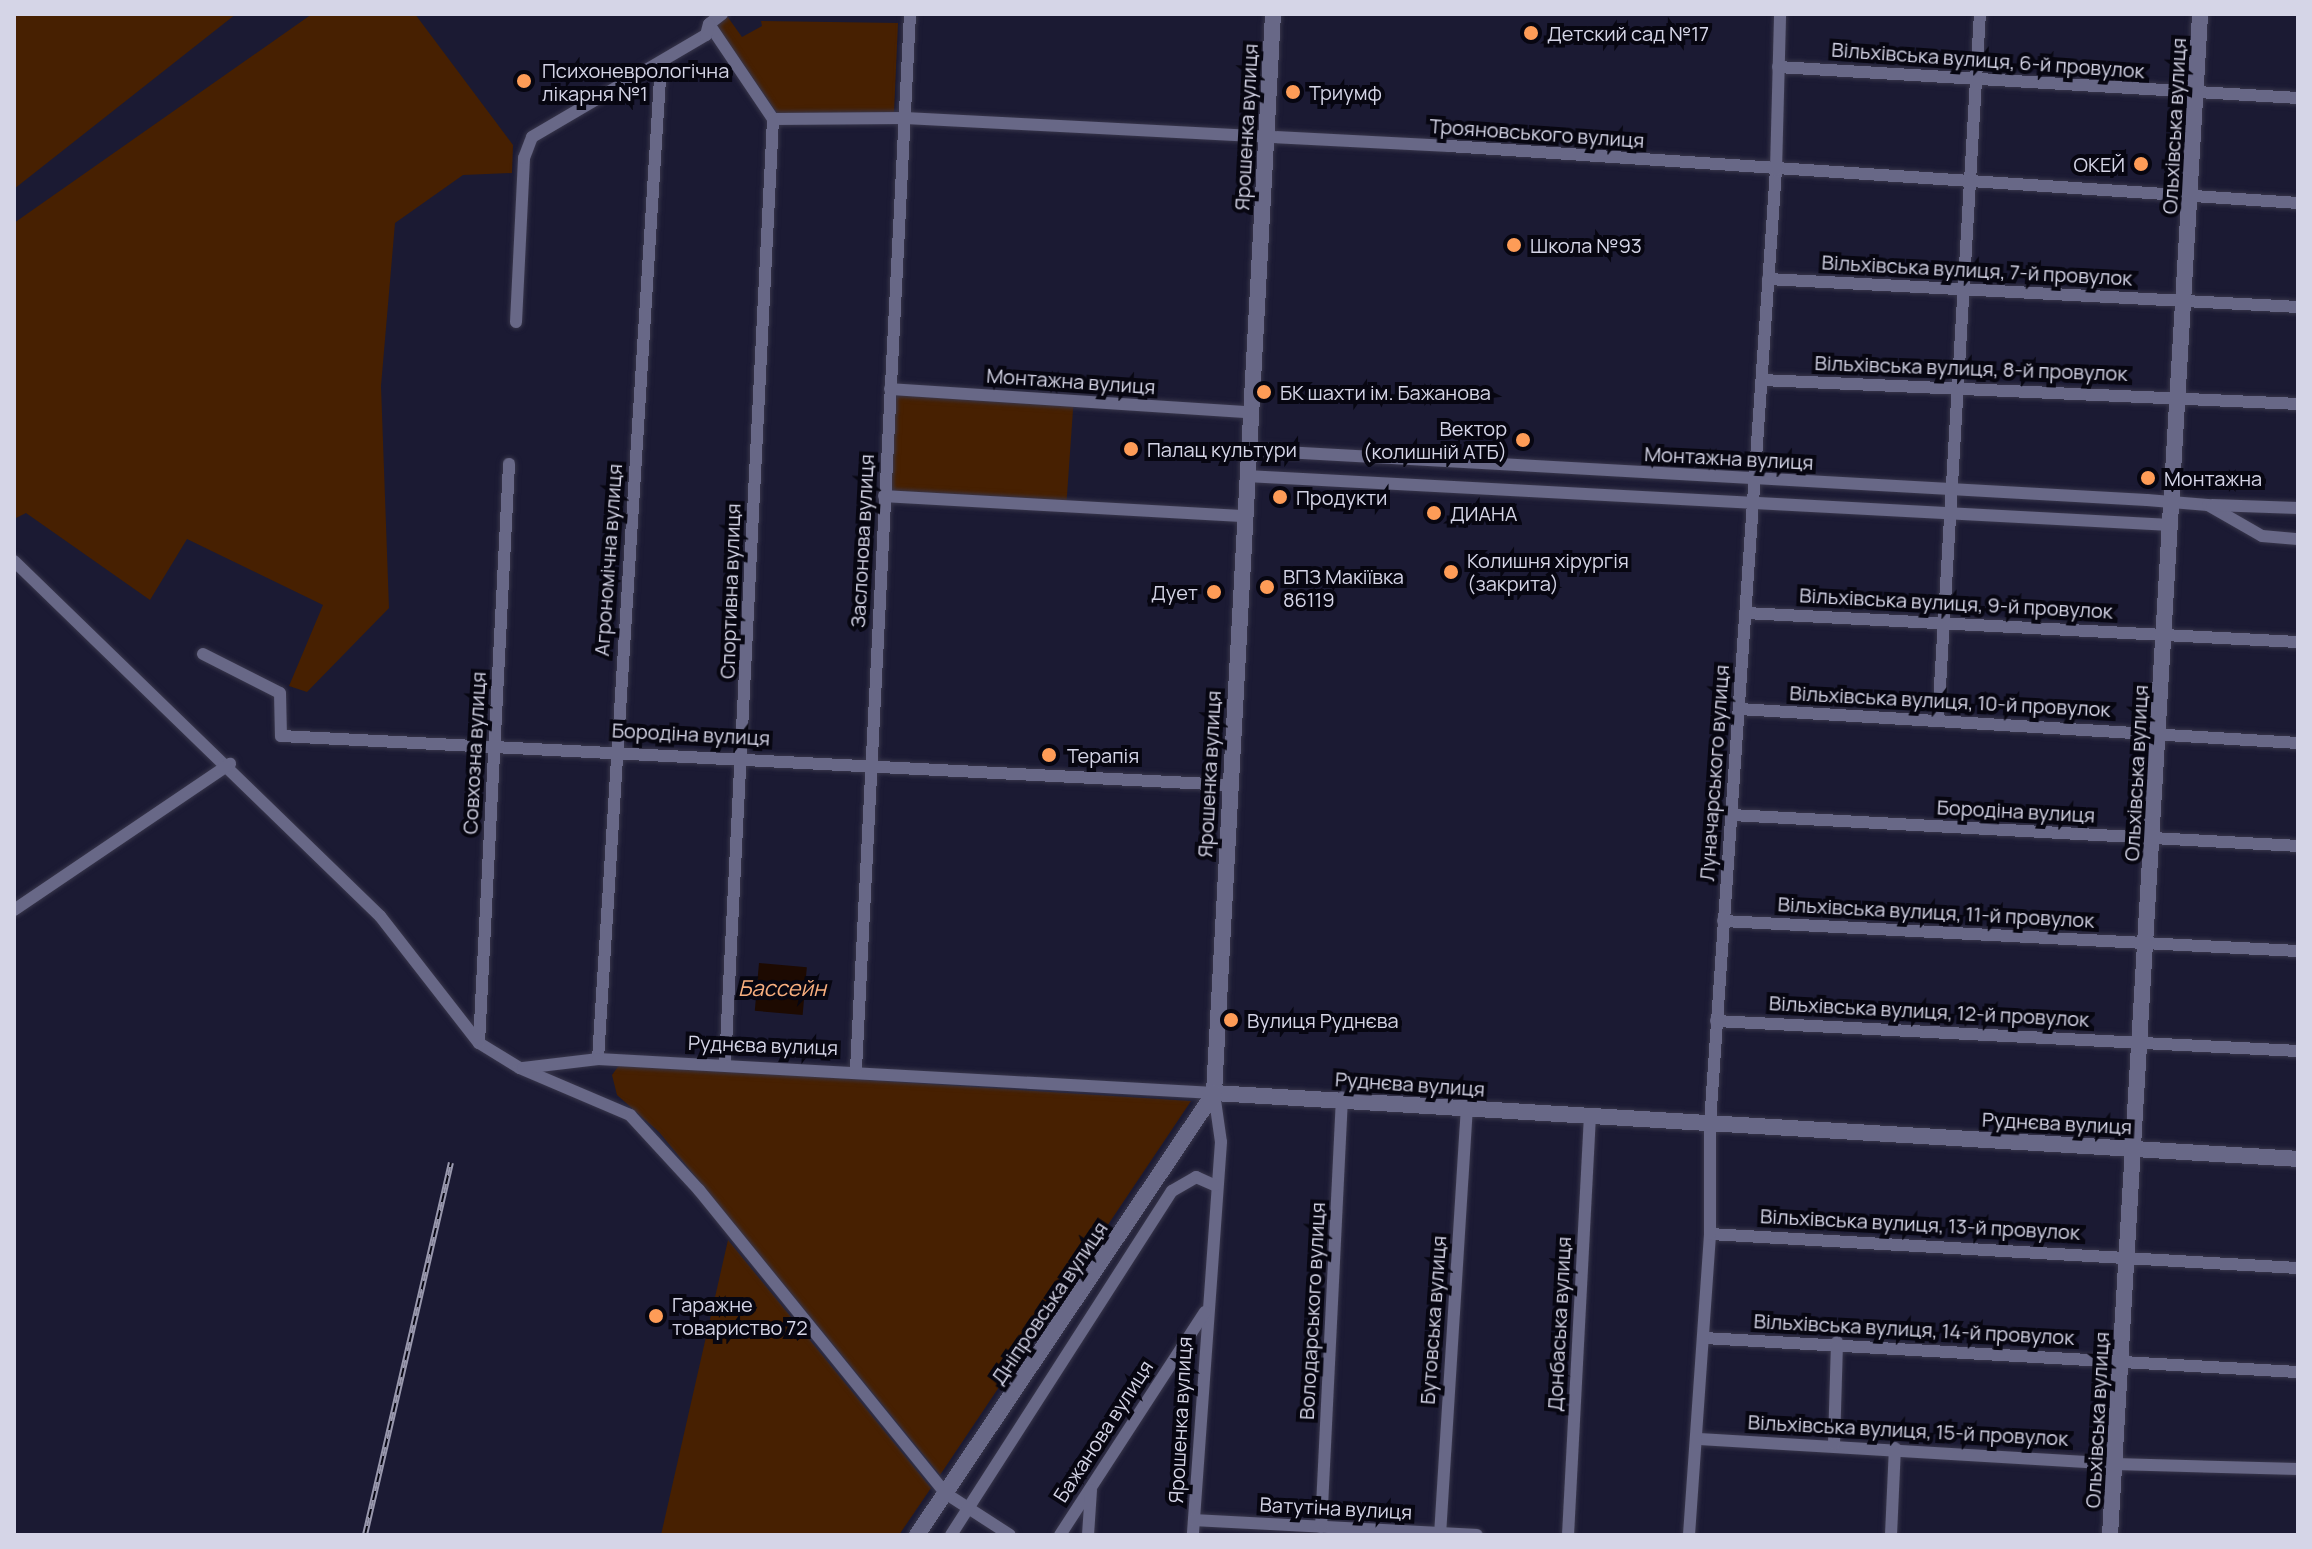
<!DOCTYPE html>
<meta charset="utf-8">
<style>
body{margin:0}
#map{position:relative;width:2312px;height:1549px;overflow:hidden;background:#1b1a33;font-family:Manrope,sans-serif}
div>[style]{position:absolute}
.green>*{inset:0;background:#472001;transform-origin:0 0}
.water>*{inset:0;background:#1d0a01;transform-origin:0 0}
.roads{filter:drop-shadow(0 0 2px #38364b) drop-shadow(0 0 2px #38364b)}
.minor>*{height:12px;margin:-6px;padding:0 6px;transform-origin:6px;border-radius:6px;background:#686887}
.tertiary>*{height:16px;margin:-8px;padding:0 8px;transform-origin:8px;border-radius:8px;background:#686887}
.rail>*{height:6px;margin-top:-3px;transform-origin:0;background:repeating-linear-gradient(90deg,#070611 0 9px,#9998ad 0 18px);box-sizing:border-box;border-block:2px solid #9998ad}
.dots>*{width:22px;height:22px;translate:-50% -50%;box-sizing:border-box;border:4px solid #070611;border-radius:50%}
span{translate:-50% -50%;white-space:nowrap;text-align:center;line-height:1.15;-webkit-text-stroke:8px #070611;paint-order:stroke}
.poi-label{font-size:20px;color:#d5d5e7}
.left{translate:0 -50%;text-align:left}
.right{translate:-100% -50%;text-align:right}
.street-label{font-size:20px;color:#d5d5e7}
.water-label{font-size:22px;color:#f7ae7e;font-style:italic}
.frame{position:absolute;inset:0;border:16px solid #d5d5e7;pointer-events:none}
</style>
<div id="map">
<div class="green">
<i style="clip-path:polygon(14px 14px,236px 14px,14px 189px)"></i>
<i style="clip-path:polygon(312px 14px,415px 14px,513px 145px,512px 173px,463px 175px,395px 223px,381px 386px,389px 608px,307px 692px,289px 686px,323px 605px,187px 539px,150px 600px,26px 513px,14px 519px,14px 223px)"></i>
<i style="clip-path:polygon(727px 16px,742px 37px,762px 26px,761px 21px,898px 23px,894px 113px,777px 113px,716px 25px)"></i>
<i style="left:890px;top:389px;width:184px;height:107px;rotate:4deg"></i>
<i style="clip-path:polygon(620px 1064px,1191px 1101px,940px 1475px,659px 1132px,617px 1095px,612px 1075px)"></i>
<i style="clip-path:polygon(728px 1240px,931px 1488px,899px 1535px,661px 1535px)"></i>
</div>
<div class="water">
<i style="left:759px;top:963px;width:48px;height:48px;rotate:5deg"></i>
</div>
<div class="roads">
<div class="minor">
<i style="left:722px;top:14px;width:16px;rotate:142deg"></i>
<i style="left:709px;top:24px;width:115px;rotate:56deg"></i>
<i style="left:1778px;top:67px;width:521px;rotate:3.41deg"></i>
<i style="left:773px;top:119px;width:132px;rotate:-0.4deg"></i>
<i style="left:905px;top:118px;width:545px;rotate:2.95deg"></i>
<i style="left:1449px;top:146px;width:851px;rotate:3.84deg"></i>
<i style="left:1768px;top:279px;width:531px;rotate:3.02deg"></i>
<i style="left:516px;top:322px;width:164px;rotate:-87.2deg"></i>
<i style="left:524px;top:158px;width:22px;rotate:-69deg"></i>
<i style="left:532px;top:137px;width:202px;rotate:-30.4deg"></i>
<i style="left:706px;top:35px;width:11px;rotate:-75deg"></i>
<i style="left:1762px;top:380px;width:537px;rotate:2.56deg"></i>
<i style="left:890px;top:389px;width:361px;rotate:3.7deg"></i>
<i style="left:1248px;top:450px;width:900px;rotate:3.18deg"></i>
<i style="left:2147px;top:500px;width:61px;rotate:4.7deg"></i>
<i style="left:2208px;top:505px;width:62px;rotate:29.9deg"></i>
<i style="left:2262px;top:536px;width:36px;rotate:5deg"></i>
<i style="left:1246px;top:476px;width:926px;rotate:3.03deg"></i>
<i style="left:884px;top:496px;width:361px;rotate:3.2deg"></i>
<i style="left:2212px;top:505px;width:86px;rotate:2deg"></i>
<i style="left:14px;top:561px;width:510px;rotate:44.13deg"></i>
<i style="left:380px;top:916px;width:161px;rotate:52.1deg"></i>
<i style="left:479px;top:1043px;width:48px;rotate:31.4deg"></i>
<i style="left:520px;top:1068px;width:120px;rotate:23.1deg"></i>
<i style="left:630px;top:1115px;width:102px;rotate:47.4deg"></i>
<i style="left:699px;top:1190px;width:390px;rotate:50.9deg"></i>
<i style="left:945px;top:1493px;width:77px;rotate:32.9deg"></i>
<i style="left:1746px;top:613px;width:553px;rotate:3.01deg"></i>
<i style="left:203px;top:654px;width:86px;rotate:26.9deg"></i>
<i style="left:280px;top:693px;width:43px;rotate:88.7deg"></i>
<i style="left:281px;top:736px;width:948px;rotate:2.96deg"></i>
<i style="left:1739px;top:709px;width:560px;rotate:3.48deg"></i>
<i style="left:1938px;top:720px;width:707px;rotate:-86.6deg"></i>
<i style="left:1732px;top:815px;width:567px;rotate:3.13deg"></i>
<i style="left:14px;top:910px;width:261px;rotate:-34.1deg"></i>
<i style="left:1723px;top:921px;width:576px;rotate:2.99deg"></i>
<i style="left:1716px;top:1021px;width:583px;rotate:2.95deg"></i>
<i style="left:479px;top:1043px;width:580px;rotate:-87.03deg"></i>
<i style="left:598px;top:1059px;width:998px;rotate:-86.38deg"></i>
<i style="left:725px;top:1064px;width:946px;rotate:-87.09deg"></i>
<i style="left:523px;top:1068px;width:76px;rotate:-6.8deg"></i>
<i style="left:598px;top:1059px;width:617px;rotate:3.16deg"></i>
<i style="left:1214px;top:1093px;width:49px;rotate:81.9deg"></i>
<i style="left:1221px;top:1142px;width:394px;rotate:94.1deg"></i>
<i style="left:856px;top:1069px;width:1056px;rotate:-87.07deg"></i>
<i style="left:1710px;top:1234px;width:589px;rotate:3.31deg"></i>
<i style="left:1704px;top:1338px;width:595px;rotate:3.28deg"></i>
<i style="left:1699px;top:1439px;width:417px;rotate:3.4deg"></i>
<i style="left:2115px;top:1464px;width:183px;rotate:1.6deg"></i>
<i style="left:1834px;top:1444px;width:102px;rotate:-88.3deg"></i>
<i style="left:1194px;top:1520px;width:283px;rotate:3deg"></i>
<i style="left:1321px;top:1527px;width:430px;rotate:-87.2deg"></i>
<i style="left:951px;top:1535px;width:409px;rotate:-57.3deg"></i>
<i style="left:1172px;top:1191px;width:28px;rotate:-30deg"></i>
<i style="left:1196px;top:1177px;width:20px;rotate:24deg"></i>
<i style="left:1060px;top:1535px;width:266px;rotate:-57deg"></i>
<i style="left:1088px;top:1535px;width:45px;rotate:-86.2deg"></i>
<i style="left:1440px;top:1535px;width:428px;rotate:-86.4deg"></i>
<i style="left:1568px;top:1535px;width:420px;rotate:-87deg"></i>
<i style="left:1689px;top:1535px;width:302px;rotate:-86deg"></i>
<i style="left:1710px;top:1234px;width:111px;rotate:-90deg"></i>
<i style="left:1710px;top:1123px;width:955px;rotate:-86.04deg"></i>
<i style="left:1776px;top:170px;width:156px;rotate:-88.5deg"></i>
<i style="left:1891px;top:1535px;width:87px;rotate:-87.4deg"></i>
</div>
<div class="tertiary">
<i style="left:1214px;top:1093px;width:1086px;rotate:3.48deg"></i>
<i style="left:1214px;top:1093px;width:1081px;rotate:-86.87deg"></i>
<i style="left:917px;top:1535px;width:533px;rotate:-56.1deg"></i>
<i style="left:2110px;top:1535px;width:1524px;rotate:-86.61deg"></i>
</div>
</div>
<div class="rail">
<i style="left:365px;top:1535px;width:382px;rotate:-77deg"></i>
</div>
<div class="dots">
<i style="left:1531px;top:33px;background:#fe9c57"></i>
<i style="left:524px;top:81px;background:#fe9c57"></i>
<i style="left:1293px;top:92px;background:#fe9c57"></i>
<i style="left:2141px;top:164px;background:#fe9c57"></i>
<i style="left:1514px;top:245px;background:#fe9c57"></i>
<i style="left:1264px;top:392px;background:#fe9c57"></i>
<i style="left:1523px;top:440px;background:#fe9c57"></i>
<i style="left:1131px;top:449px;background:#fe9c57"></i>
<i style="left:2148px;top:478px;background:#fe9c57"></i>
<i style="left:1280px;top:497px;background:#fe9c57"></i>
<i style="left:1434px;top:513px;background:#fe9c57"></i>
<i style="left:1451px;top:572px;background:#fe9c57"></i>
<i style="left:1267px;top:587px;background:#fe9c57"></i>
<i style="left:1214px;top:592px;background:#fe9c57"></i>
<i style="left:1049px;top:755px;background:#fe9c57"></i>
<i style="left:1231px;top:1020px;background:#fe9c57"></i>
<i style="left:656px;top:1316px;background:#fe9c57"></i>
</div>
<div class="poi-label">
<span class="left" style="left:1547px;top:33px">Детский сад №17</span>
<span class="left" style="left:542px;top:82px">Психоневрологічна<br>лікарня №1</span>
<span class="left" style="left:1309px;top:92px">Триумф</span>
<span class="right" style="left:2125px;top:164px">ОКЕЙ</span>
<span class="left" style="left:1530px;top:245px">Школа №93</span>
<span class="left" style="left:1280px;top:392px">БК шахти ім. Бажанова</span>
<span class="right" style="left:1507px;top:440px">Вектор<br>(колишній АТБ)</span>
<span class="left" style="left:1147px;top:449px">Палац культури</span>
<span class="left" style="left:2164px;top:478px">Монтажна</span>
<span class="left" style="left:1296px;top:497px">Продукти</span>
<span class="left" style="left:1450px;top:513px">ДИАНА</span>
<span class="left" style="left:1467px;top:572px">Колишня хірургія<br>(закрита)</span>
<span class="left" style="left:1283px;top:588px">ВПЗ Макіївка<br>86119</span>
<span class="right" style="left:1198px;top:592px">Дует</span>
<span class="left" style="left:1067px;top:755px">Терапія</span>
<span class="left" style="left:1247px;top:1020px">Вулиця Руднєва</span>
<span class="left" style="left:672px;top:1316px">Гаражне<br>товариство 72</span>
</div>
<div class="street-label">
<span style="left:1988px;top:60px;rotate:4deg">Вільхівська вулиця, 6-й провулок</span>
<span style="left:2174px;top:126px;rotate:-87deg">Ольхівська вулиця</span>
<span style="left:1246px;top:127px;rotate:-87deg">Ярошенка вулиця</span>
<span style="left:1537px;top:133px;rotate:4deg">Трояновського вулиця</span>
<span style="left:1977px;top:270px;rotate:3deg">Вільхівська вулиця, 7-й провулок</span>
<span style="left:1971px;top:368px;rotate:2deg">Вільхівська вулиця, 8-й провулок</span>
<span style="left:1071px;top:381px;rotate:4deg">Монтажна вулиця</span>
<span style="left:1729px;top:458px;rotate:3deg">Монтажна вулиця</span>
<span style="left:862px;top:541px;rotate:-87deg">Заслонова вулиця</span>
<span style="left:608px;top:560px;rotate:-86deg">Агрономічна вулиця</span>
<span style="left:730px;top:591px;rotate:-88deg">Спортивна вулиця</span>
<span style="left:1956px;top:603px;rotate:3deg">Вільхівська вулиця, 9-й провулок</span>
<span style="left:1950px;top:701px;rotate:3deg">Вільхівська вулиця, 10-й провулок</span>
<span style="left:691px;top:734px;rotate:3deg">Бородіна вулиця</span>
<span style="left:474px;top:753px;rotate:-87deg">Совхозна вулиця</span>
<span style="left:1714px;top:773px;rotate:-86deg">Луначарського вулиця</span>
<span style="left:2136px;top:773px;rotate:-87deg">Ольхівська вулиця</span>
<span style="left:1209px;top:774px;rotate:-87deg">Ярошенка вулиця</span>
<span style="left:2016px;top:811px;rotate:3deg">Бородіна вулиця</span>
<span style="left:1936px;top:912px;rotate:3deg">Вільхівська вулиця, 11-й провулок</span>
<span style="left:1929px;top:1011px;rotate:3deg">Вільхівська вулиця, 12-й провулок</span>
<span style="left:763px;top:1045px;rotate:2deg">Руднєва вулиця</span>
<span style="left:1410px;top:1084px;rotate:4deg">Руднєва вулиця</span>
<span style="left:2057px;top:1123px;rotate:3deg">Руднєва вулиця</span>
<span style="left:1920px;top:1224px;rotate:3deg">Вільхівська вулиця, 13-й провулок</span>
<span style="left:1049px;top:1303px;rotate:-56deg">Дніпровська вулиця</span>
<span style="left:1312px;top:1311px;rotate:-87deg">Володарського вулиця</span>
<span style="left:1433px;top:1320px;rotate:-86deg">Бутовська вулиця</span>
<span style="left:1559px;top:1324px;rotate:-87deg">Донбаська вулиця</span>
<span style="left:1914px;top:1329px;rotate:3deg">Вільхівська вулиця, 14-й провулок</span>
<span style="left:1180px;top:1420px;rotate:-87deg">Ярошенка вулиця</span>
<span style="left:2097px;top:1420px;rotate:-87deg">Ольхівська вулиця</span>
<span style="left:1908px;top:1430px;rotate:3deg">Вільхівська вулиця, 15-й провулок</span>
<span style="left:1103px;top:1431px;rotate:-57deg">Бажанова вулиця</span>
<span style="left:1336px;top:1508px;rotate:3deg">Ватутіна вулиця</span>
</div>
<div class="water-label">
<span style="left:782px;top:989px">Бассейн</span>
</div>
<div class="frame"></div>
</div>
